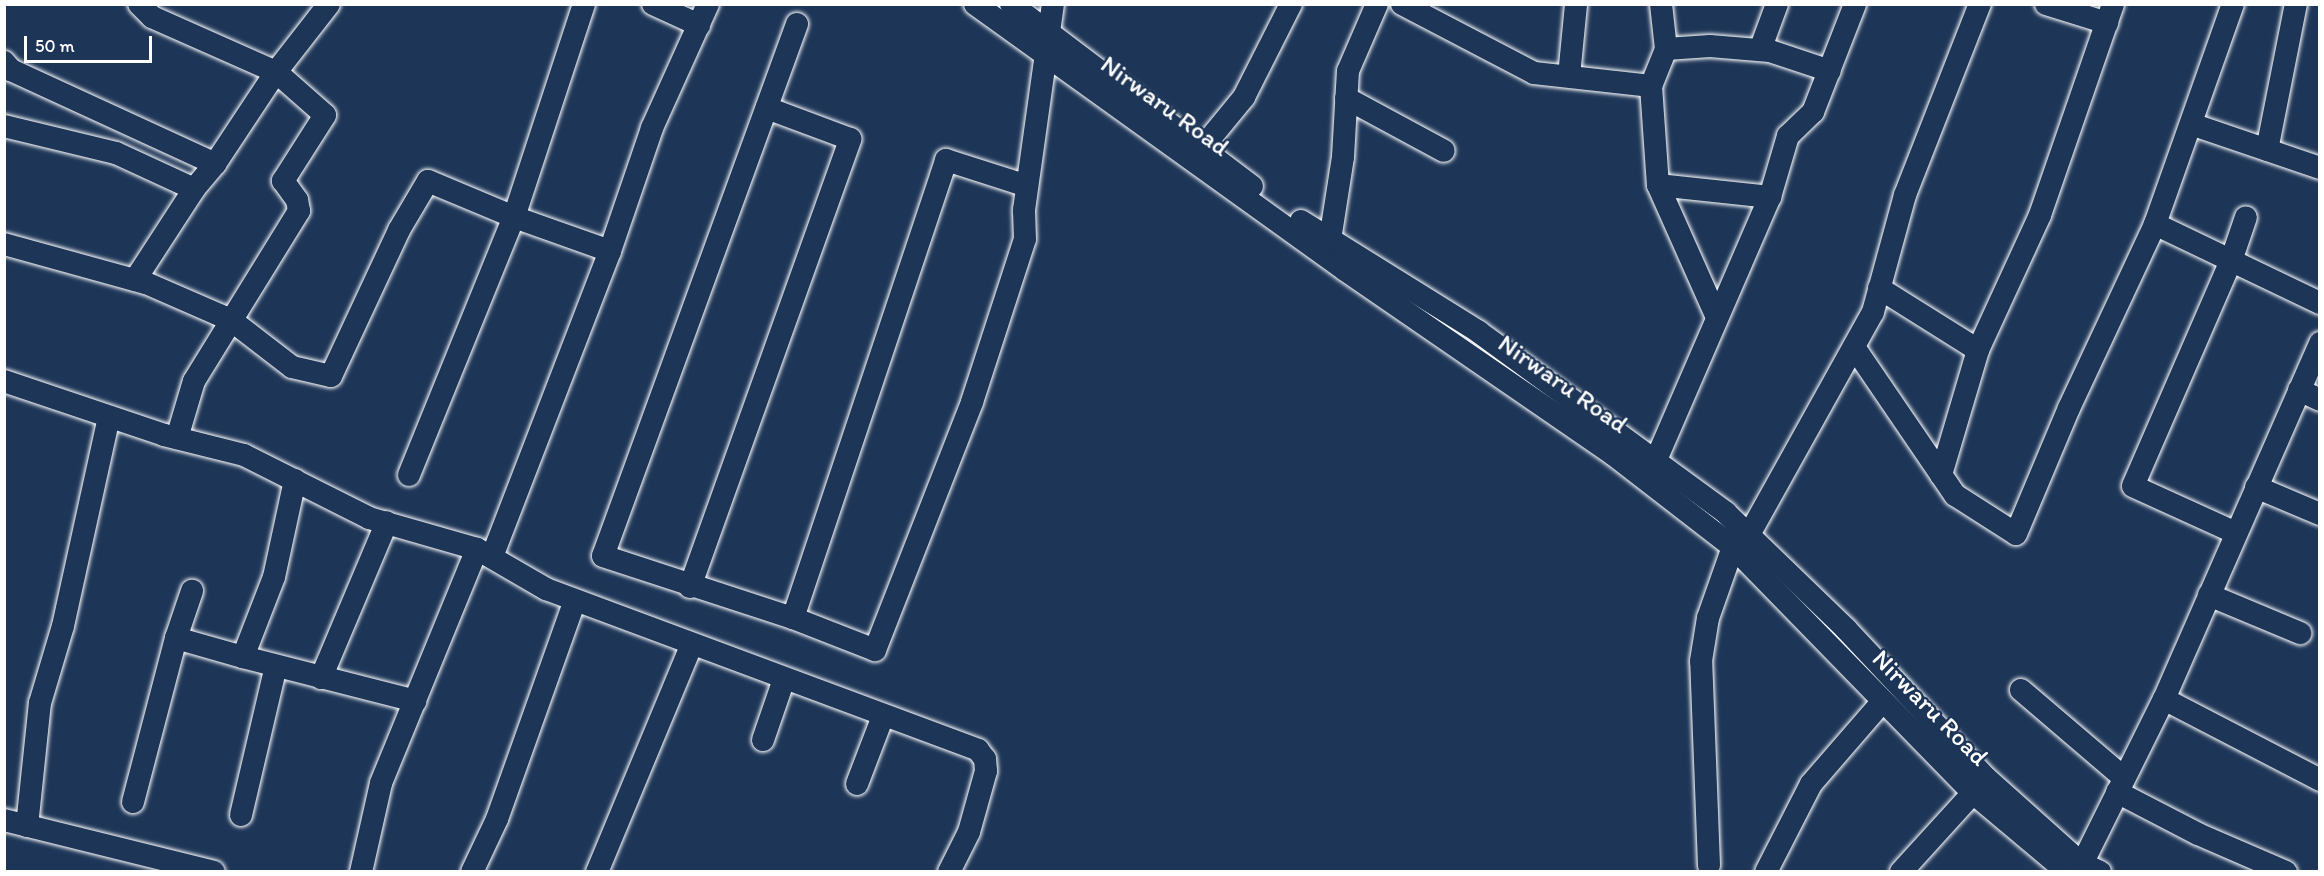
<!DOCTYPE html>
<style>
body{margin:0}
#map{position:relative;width:2324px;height:876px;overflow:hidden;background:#1d3557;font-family:Itim,sans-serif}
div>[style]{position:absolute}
.roads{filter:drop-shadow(0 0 2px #fff) drop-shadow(0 0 2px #fff)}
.minor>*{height:22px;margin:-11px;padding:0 11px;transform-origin:11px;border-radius:11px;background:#1d3557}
span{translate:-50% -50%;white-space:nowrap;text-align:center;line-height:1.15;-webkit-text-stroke:4.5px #1d3557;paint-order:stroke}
.street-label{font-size:26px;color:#fff}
.frame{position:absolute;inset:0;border:6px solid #fff;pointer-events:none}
.scale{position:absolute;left:24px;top:36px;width:128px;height:27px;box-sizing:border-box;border:3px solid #fff;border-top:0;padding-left:8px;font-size:18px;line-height:21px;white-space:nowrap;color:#fff;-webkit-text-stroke:4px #1d3557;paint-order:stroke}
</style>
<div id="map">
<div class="roads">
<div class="minor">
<i style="left:653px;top:4px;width:51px;rotate:24.5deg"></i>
<i style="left:975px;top:4px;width:456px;rotate:35.7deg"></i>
<i style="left:1345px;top:270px;width:326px;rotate:34.5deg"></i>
<i style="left:1614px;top:455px;width:150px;rotate:37.7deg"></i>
<i style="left:1733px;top:547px;width:344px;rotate:45.7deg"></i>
<i style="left:1973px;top:793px;width:123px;rotate:40deg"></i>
<i style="left:1011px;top:4px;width:302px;rotate:37.1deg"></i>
<i style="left:1402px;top:4px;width:149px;rotate:27.6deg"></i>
<i style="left:1534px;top:73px;width:118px;rotate:6.3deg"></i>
<i style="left:1661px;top:4px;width:45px;rotate:83.7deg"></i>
<i style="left:1666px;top:49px;width:40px;rotate:112deg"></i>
<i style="left:1651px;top:86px;width:99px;rotate:86deg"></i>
<i style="left:1658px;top:185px;width:113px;rotate:6.1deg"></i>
<i style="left:2046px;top:4px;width:64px;rotate:17.3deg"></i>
<i style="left:797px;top:24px;width:566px;rotate:110.03deg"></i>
<i style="left:603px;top:556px;width:200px;rotate:18.1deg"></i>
<i style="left:793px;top:618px;width:88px;rotate:21.3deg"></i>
<i style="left:875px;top:650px;width:266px;rotate:-68.6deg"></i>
<i style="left:972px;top:402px;width:171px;rotate:-72deg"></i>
<i style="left:1025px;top:239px;width:29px;rotate:-92deg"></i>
<i style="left:1024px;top:210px;width:208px;rotate:-82deg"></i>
<i style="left:1666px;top:49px;width:44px;rotate:-3.9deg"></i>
<i style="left:1710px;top:46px;width:60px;rotate:4.8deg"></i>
<i style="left:1770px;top:51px;width:63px;rotate:18.4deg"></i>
<i style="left:1760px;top:50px;width:49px;rotate:-69.7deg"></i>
<i style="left:4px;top:62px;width:11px;rotate:49deg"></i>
<i style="left:11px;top:70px;width:225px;rotate:24.7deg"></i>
<i style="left:1569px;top:76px;width:72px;rotate:-84.4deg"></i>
<i style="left:1346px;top:98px;width:111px;rotate:28.4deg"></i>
<i style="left:2191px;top:124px;width:136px;rotate:18.8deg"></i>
<i style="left:4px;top:126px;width:115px;rotate:13.6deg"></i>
<i style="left:116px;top:153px;width:86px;rotate:24.8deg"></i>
<i style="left:194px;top:189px;width:33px;rotate:-50deg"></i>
<i style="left:215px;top:164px;width:110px;rotate:-56.5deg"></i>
<i style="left:276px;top:72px;width:136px;rotate:-156.1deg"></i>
<i style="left:152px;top:17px;width:18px;rotate:-135deg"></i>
<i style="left:1203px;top:147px;width:65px;rotate:-50.6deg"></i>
<i style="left:1244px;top:97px;width:104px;rotate:-63.2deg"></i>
<i style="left:2267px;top:150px;width:149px;rotate:-78.8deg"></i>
<i style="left:1658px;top:185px;width:142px;rotate:66deg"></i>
<i style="left:1301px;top:221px;width:210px;rotate:31.9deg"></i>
<i style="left:1479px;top:332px;width:306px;rotate:36.2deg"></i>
<i style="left:1726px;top:513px;width:167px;rotate:44deg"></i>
<i style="left:1846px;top:629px;width:204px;rotate:46.8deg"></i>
<i style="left:1986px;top:778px;width:127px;rotate:41.8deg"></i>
<i style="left:2081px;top:863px;width:21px;rotate:25deg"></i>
<i style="left:2155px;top:224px;width:183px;rotate:25.6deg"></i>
<i style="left:1330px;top:240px;width:84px;rotate:-81.1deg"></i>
<i style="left:1343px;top:157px;width:86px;rotate:-86.7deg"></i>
<i style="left:1348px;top:71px;width:73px;rotate:-66.6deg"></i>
<i style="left:4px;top:244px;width:147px;rotate:15.4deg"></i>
<i style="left:146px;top:283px;width:93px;rotate:23.5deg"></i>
<i style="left:231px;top:320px;width:77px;rotate:37.6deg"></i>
<i style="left:292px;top:367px;width:40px;rotate:13deg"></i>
<i style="left:331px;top:376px;width:161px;rotate:-65deg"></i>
<i style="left:399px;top:230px;width:57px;rotate:-59.4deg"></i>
<i style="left:428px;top:181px;width:93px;rotate:22.7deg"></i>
<i style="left:514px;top:217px;width:224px;rotate:-71.8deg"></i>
<i style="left:610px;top:251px;width:130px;rotate:-71.1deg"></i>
<i style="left:652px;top:128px;width:136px;rotate:-65.7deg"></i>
<i style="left:135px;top:280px;width:108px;rotate:-57deg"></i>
<i style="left:1879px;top:288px;width:117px;rotate:32.1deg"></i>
<i style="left:1978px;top:350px;width:149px;rotate:-65.3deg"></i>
<i style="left:2040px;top:215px;width:223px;rotate:-70.9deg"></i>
<i style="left:1854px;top:347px;width:179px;rotate:55.7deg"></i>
<i style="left:1955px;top:495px;width:72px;rotate:32.6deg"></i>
<i style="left:2016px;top:534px;width:137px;rotate:-67.2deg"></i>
<i style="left:2069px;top:408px;width:203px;rotate:-64.9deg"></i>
<i style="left:2155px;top:224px;width:233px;rotate:-70.5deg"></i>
<i style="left:4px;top:381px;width:169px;rotate:18.6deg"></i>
<i style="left:164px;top:435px;width:82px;rotate:14deg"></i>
<i style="left:244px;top:455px;width:140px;rotate:26.7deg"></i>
<i style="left:369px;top:518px;width:112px;rotate:16deg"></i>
<i style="left:477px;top:549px;width:80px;rotate:30.1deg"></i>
<i style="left:546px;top:589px;width:461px;rotate:20.4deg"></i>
<i style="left:978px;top:750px;width:11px;rotate:52deg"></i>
<i style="left:985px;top:759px;width:12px;rotate:85deg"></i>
<i style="left:986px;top:771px;width:63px;rotate:105.6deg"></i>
<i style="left:969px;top:832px;width:45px;rotate:116.6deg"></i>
<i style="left:2299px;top:390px;width:23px;rotate:25deg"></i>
<i style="left:177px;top:438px;width:59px;rotate:-73.4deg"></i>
<i style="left:194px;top:381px;width:200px;rotate:-58.3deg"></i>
<i style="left:299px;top:211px;width:11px;rotate:-100deg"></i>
<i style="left:297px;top:200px;width:24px;rotate:-126deg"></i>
<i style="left:283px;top:181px;width:78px;rotate:-57.5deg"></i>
<i style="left:325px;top:115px;width:65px;rotate:-138.7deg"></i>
<i style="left:276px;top:72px;width:86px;rotate:-52.1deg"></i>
<i style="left:1656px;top:460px;width:287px;rotate:-66.6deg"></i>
<i style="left:1770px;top:197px;width:64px;rotate:-73.6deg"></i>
<i style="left:1788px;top:136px;width:35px;rotate:-44deg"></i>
<i style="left:1813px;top:112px;width:116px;rotate:-68.7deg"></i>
<i style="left:409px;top:475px;width:279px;rotate:-67.9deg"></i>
<i style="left:514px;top:217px;width:102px;rotate:19.5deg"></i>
<i style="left:610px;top:251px;width:328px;rotate:111.1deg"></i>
<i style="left:1941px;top:475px;width:130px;rotate:-73.5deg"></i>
<i style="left:295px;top:480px;width:99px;rotate:102.2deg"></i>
<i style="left:274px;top:577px;width:86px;rotate:111.2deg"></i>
<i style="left:243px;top:657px;width:178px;rotate:14.3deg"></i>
<i style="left:2256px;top:487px;width:69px;rotate:22.9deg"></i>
<i style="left:1750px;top:533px;width:253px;rotate:-60.9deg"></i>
<i style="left:1873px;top:312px;width:121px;rotate:-74.7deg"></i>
<i style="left:1905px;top:195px;width:205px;rotate:-68.6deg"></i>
<i style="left:2236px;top:533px;width:113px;rotate:-155.5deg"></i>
<i style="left:2133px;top:486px;width:245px;rotate:-66.5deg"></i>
<i style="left:2231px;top:261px;width:46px;rotate:-71.2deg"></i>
<i style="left:690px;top:587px;width:476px;rotate:-70.3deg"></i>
<i style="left:850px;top:139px;width:89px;rotate:-159.5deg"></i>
<i style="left:2209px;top:595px;width:99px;rotate:22.7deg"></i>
<i style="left:793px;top:618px;width:483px;rotate:-71.5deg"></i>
<i style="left:946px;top:160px;width:85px;rotate:17.8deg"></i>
<i style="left:176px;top:638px;width:50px;rotate:-71.2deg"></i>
<i style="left:321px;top:678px;width:169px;rotate:-67.1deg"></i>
<i style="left:2021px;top:690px;width:135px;rotate:40.5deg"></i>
<i style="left:2164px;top:699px;width:176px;rotate:27.4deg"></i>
<i style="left:763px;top:740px;width:65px;rotate:-71deg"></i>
<i style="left:857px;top:784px;width:73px;rotate:-69.1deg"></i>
<i style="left:2117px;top:792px;width:91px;rotate:27.4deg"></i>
<i style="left:2198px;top:834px;width:96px;rotate:23.4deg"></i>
<i style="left:133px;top:802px;width:170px;rotate:-75.3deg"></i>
<i style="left:176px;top:638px;width:70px;rotate:15.8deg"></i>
<i style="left:241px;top:815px;width:153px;rotate:-76.8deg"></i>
<i style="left:4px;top:820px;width:216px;rotate:13.9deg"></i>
<i style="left:27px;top:826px;width:124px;rotate:-84deg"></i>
<i style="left:40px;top:703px;width:80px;rotate:-73.4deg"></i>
<i style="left:63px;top:626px;width:214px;rotate:-77.6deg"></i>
<i style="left:1709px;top:865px;width:204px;rotate:-92.2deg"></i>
<i style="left:1701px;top:661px;width:44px;rotate:-80.8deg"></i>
<i style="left:1708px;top:618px;width:75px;rotate:-70.6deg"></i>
<i style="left:361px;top:872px;width:91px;rotate:-77.3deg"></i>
<i style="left:381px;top:783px;width:253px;rotate:-67.7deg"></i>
<i style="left:472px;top:872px;width:59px;rotate:-64.7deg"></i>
<i style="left:497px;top:819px;width:232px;rotate:-70.4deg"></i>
<i style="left:597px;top:872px;width:247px;rotate:-67.4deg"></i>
<i style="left:1766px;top:872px;width:99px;rotate:-62.9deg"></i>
<i style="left:1811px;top:784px;width:108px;rotate:-49.1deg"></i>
<i style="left:1901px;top:872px;width:107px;rotate:-47.7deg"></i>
<i style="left:2078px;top:872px;width:193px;rotate:-63.6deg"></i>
<i style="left:2164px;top:699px;width:389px;rotate:-66.3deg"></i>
</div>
</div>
<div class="street-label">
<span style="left:1165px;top:106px;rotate:36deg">Nirwaru Road</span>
<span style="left:1563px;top:384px;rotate:35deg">Nirwaru Road</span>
<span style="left:1930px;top:708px;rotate:45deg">Nirwaru Road</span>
</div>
<div class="frame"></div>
<div class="scale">50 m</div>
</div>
